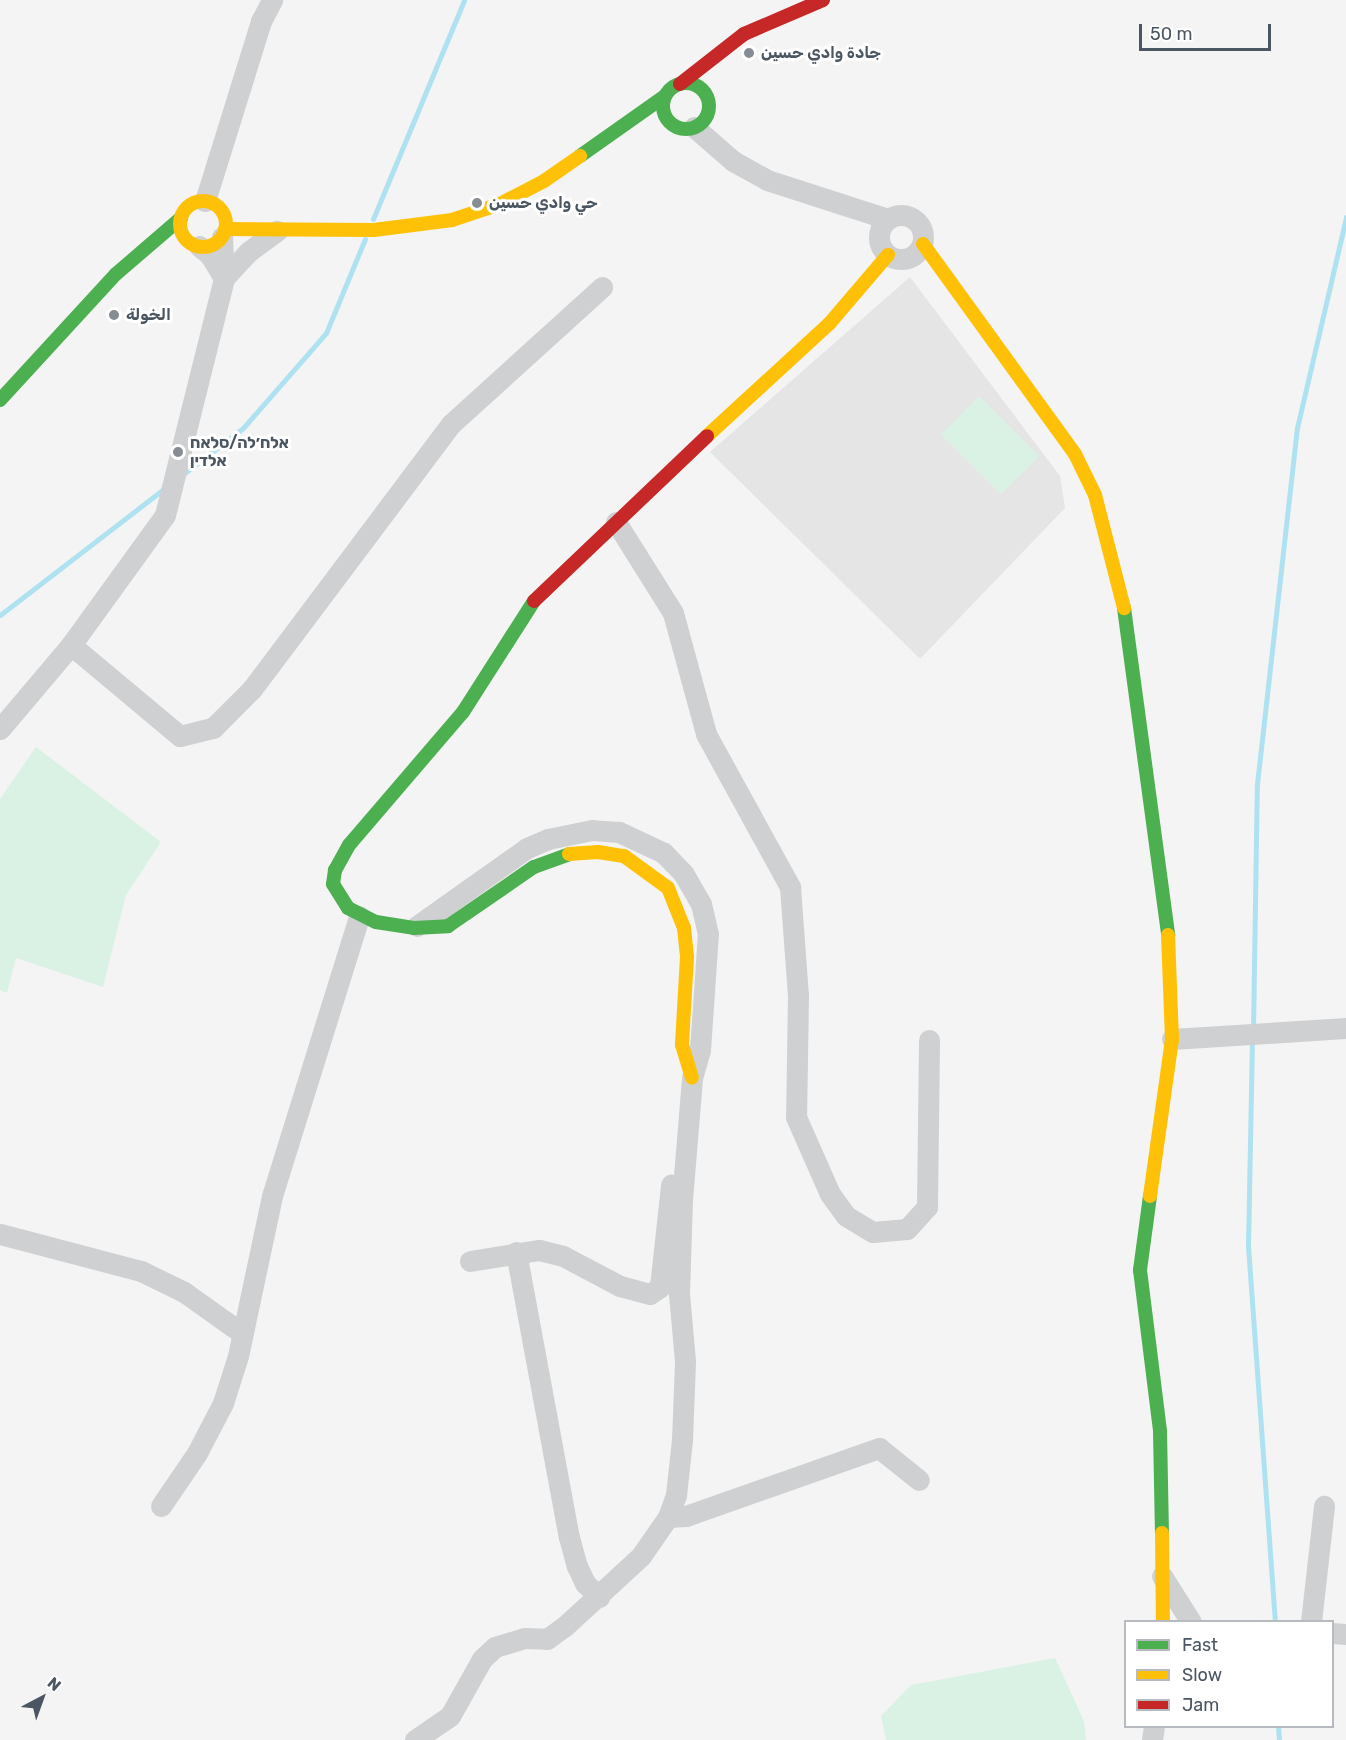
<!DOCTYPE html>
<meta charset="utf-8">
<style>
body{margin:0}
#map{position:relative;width:1346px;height:1740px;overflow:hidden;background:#f4f4f4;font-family:Rubik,Vazirmatn,"Noto Sans Hebrew",sans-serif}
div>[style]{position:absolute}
.education>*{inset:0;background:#e6e5e6}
.green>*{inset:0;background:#d9f2e3;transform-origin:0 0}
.stream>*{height:5px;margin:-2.5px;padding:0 2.5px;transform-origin:2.5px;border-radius:2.5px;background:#aee2f0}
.street>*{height:21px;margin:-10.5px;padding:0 10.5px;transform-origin:10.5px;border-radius:10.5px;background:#ced0d2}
.street>.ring{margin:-10.5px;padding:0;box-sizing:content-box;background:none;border:21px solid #ced0d2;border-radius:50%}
.fast>*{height:14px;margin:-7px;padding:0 7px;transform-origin:7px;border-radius:7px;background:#4caf50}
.fast>.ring{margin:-7px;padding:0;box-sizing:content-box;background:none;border:14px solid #4caf50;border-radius:50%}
.slow>*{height:14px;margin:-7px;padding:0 7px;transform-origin:7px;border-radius:7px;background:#ffc107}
.slow>.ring{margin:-7px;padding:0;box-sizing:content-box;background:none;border:14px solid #ffc107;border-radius:50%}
.jam>*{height:14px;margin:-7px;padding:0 7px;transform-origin:7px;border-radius:7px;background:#c62828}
.dots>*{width:16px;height:16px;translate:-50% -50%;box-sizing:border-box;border:3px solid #fff;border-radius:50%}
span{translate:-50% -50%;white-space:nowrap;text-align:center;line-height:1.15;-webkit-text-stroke:6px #fff;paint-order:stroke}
.poi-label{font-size:16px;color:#4a5661;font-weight:700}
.left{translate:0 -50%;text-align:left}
.legend{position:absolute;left:1124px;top:1620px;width:210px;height:108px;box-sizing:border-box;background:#fff;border:2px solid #b7bbc0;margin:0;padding:8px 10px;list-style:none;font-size:18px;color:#4a5661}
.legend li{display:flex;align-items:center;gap:12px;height:30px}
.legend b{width:30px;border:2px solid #b7bbc0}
.north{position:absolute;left:12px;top:1668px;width:60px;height:60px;-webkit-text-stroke:4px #fff;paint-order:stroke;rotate:41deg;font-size:16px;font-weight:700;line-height:24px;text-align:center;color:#4a5661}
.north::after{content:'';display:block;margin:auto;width:21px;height:27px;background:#4a5661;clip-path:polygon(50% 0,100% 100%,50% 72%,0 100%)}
.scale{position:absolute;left:1139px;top:24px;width:132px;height:27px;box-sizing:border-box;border:3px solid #4a5661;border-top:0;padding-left:8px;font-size:18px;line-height:21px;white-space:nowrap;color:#4a5661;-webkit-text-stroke:4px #fff;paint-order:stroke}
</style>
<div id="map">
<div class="education">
<i style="clip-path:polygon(910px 277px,1060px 476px,1065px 508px,920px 659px,710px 452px)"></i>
</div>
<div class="green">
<i style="left:979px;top:396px;width:85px;height:54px;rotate:45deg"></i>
<i style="clip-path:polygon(36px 747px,161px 842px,126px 895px,103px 987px,16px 958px,7px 993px,0 990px,0 799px)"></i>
<i style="clip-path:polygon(1055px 1658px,1084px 1721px,1086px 1740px,886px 1740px,881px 1716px,911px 1685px)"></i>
</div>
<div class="stream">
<i style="left:373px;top:219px;width:237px;rotate:-67.4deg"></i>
<i style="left:182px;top:475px;width:77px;rotate:-37.6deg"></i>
<i style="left:243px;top:428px;width:126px;rotate:-48.9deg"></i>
<i style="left:326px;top:333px;width:102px;rotate:-67.5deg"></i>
<i style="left:0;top:615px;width:208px;rotate:-37.6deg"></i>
<i style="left:1253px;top:1030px;width:246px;rotate:-89.1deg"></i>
<i style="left:1257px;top:784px;width:358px;rotate:-83.6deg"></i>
<i style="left:1297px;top:428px;width:217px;rotate:-76.9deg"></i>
<i style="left:1252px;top:1039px;width:207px;rotate:91.1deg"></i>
<i style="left:1248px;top:1246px;width:377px;rotate:85.9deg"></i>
<i style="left:1278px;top:1726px;width:14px;rotate:86deg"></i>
</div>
<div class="street">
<i style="left:694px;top:127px;width:52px;rotate:41.1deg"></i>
<i style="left:733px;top:161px;width:39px;rotate:29deg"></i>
<i style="left:767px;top:180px;width:127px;rotate:17.9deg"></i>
<i style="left:205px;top:201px;width:189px;rotate:-72.7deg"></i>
<i style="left:261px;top:21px;width:24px;rotate:-62deg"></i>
<i class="ring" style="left:879px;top:215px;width:23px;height:23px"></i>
<i style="left:199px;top:246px;width:14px;rotate:39deg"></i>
<i style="left:210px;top:255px;width:27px;rotate:59deg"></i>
<i style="left:224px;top:278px;width:35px;rotate:-47deg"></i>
<i style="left:248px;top:252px;width:36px;rotate:-36deg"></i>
<i style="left:616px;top:522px;width:107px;rotate:57.9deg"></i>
<i style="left:673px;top:613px;width:125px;rotate:74.7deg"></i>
<i style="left:706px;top:734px;width:175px;rotate:61.2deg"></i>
<i style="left:790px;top:887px;width:108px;rotate:85.8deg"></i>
<i style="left:798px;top:995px;width:122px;rotate:90.9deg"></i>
<i style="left:796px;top:1117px;width:84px;rotate:66.2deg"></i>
<i style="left:830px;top:1194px;width:27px;rotate:54deg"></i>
<i style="left:846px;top:1216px;width:31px;rotate:31deg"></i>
<i style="left:873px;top:1232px;width:34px;rotate:-5deg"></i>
<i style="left:907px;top:1229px;width:30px;rotate:-48deg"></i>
<i style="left:927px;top:1207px;width:167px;rotate:-89.3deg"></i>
<i style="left:71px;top:645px;width:142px;rotate:39.9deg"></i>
<i style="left:180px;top:736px;width:34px;rotate:-14deg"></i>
<i style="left:213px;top:728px;width:55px;rotate:-45deg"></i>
<i style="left:252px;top:689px;width:331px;rotate:-53.1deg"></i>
<i style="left:451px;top:424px;width:204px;rotate:-42.2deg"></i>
<i style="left:0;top:729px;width:110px;rotate:-49.8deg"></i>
<i style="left:71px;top:645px;width:160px;rotate:-54.1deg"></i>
<i style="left:165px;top:515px;width:244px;rotate:-76deg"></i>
<i style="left:224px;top:278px;width:41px;rotate:-92.8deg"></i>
<i style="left:1172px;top:1039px;width:174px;rotate:-3.6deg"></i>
<i style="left:0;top:1234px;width:146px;rotate:14.7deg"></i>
<i style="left:141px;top:1271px;width:48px;rotate:26deg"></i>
<i style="left:184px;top:1292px;width:72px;rotate:35.4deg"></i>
<i style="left:516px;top:1252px;width:290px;rotate:79.5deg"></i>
<i style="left:569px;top:1537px;width:30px;rotate:75deg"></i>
<i style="left:577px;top:1566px;width:19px;rotate:65deg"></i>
<i style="left:585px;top:1583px;width:20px;rotate:45deg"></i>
<i style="left:470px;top:1261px;width:70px;rotate:-9.1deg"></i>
<i style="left:539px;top:1250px;width:25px;rotate:14deg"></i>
<i style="left:563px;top:1256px;width:64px;rotate:27.8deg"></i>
<i style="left:620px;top:1286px;width:31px;rotate:15deg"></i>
<i style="left:650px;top:1294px;width:12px;rotate:-35deg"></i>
<i style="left:660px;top:1287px;width:103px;rotate:-83.8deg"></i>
<i style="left:161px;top:1506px;width:64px;rotate:-55.8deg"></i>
<i style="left:197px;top:1453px;width:56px;rotate:-62.5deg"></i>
<i style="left:223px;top:1403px;width:49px;rotate:-72.3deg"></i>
<i style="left:238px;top:1356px;width:164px;rotate:-78deg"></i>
<i style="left:272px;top:1196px;width:293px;rotate:-72.7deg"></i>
<i style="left:668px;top:1517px;width:18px;rotate:-3deg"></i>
<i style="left:686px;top:1516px;width:205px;rotate:-19.4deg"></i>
<i style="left:879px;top:1448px;width:51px;rotate:38.7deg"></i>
<i style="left:1162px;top:1576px;width:54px;rotate:57.8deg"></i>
<i style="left:1311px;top:1622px;width:117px;rotate:-83.6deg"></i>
<i style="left:1332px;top:1633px;width:14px;rotate:4deg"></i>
<i style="left:415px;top:1740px;width:42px;rotate:-34.4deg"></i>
<i style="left:450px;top:1716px;width:65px;rotate:-60.7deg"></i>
<i style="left:482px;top:1659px;width:18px;rotate:-43deg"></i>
<i style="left:495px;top:1647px;width:30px;rotate:-17deg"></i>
<i style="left:524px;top:1638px;width:23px;rotate:2deg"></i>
<i style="left:547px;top:1639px;width:22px;rotate:-36deg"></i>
<i style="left:565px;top:1626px;width:103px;rotate:-42.6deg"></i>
<i style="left:641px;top:1556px;width:47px;rotate:-55.3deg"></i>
<i style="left:668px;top:1517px;width:23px;rotate:-70deg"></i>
<i style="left:676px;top:1495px;width:55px;rotate:-83.8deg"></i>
<i style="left:682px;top:1440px;width:79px;rotate:-87.8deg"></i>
<i style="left:685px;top:1361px;width:67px;rotate:-95.1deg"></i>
<i style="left:679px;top:1294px;width:94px;rotate:-88.2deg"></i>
<i style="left:682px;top:1200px;width:122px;rotate:-85.3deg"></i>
<i style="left:692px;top:1078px;width:29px;rotate:-74deg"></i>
<i style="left:700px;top:1050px;width:116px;rotate:-86.1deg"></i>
<i style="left:708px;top:934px;width:31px;rotate:-103deg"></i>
<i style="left:701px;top:904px;width:36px;rotate:-120deg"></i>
<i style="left:683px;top:873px;width:28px;rotate:-134deg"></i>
<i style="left:664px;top:853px;width:50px;rotate:-155deg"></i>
<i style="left:619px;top:832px;width:27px;rotate:-176deg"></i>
<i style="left:592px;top:830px;width:45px;rotate:168.4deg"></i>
<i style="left:548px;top:839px;width:23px;rotate:157deg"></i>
<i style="left:527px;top:848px;width:135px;rotate:144.7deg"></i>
<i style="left:1152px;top:1740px;width:14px;rotate:-82deg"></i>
</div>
<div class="fast">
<i class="ring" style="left:663px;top:83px;width:32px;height:32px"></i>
<i style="left:580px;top:156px;width:104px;rotate:-35.2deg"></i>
<i style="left:0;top:400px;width:171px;rotate:-47.4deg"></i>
<i style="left:116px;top:274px;width:86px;rotate:-40.7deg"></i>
<i style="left:534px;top:601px;width:132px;rotate:122.6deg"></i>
<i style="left:463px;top:712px;width:175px;rotate:130.6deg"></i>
<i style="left:349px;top:845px;width:29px;rotate:119deg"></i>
<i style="left:335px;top:870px;width:14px;rotate:98deg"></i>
<i style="left:333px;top:884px;width:28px;rotate:58deg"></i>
<i style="left:348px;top:908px;width:31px;rotate:27deg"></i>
<i style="left:376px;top:922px;width:38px;rotate:9deg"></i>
<i style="left:414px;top:928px;width:34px;rotate:-3deg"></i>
<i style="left:448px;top:926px;width:104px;rotate:-34.5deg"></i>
<i style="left:534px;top:867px;width:37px;rotate:-20deg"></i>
<i style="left:1124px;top:608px;width:330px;rotate:82.3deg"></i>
<i style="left:1150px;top:1196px;width:75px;rotate:97.7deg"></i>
<i style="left:1140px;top:1270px;width:162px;rotate:82.9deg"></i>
<i style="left:1160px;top:1431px;width:102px;rotate:88.9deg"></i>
</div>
<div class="slow">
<i class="ring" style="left:180px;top:201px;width:32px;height:32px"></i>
<i style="left:225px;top:229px;width:149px;rotate:0.4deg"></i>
<i style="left:374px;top:230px;width:79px;rotate:-7.3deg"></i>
<i style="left:452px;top:220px;width:51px;rotate:-18.4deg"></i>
<i style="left:500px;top:204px;width:50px;rotate:-27.6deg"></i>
<i style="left:544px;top:181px;width:44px;rotate:-34.8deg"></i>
<i style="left:923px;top:244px;width:259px;rotate:54.1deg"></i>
<i style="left:1075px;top:454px;width:46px;rotate:64deg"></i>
<i style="left:1095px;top:495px;width:117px;rotate:75.6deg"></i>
<i style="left:707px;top:436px;width:166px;rotate:-42.6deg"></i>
<i style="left:829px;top:324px;width:91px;rotate:-49.5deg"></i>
<i style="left:569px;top:854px;width:29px;rotate:-4deg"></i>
<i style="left:598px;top:852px;width:26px;rotate:9deg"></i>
<i style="left:624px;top:856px;width:54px;rotate:36deg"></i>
<i style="left:668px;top:888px;width:43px;rotate:68.2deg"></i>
<i style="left:684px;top:928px;width:29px;rotate:84deg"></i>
<i style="left:687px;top:957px;width:88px;rotate:93.3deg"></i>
<i style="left:682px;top:1045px;width:34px;rotate:73deg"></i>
<i style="left:1150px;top:1196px;width:159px;rotate:-82deg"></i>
<i style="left:1172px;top:1039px;width:104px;rotate:-92.2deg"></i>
<i style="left:1162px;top:1533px;width:89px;rotate:89.4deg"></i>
</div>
<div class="jam">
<i style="left:680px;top:84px;width:81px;rotate:-38deg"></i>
<i style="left:744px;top:34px;width:86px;rotate:-23.3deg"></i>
<i style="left:534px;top:601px;width:239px;rotate:-43.6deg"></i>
</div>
<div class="dots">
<i style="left:749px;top:53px;background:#868d94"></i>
<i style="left:477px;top:203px;background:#868d94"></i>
<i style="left:114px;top:315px;background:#868d94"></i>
<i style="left:178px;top:452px;background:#868d94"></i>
</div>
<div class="poi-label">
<span class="left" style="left:761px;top:53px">جادة وادي حسين</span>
<span class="left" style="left:489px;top:203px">حي وادي حسين</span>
<span class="left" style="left:126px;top:315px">الخولة</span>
<span class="left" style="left:190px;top:452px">אלח׳לה/סלאח<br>אלדין</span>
</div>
<ul class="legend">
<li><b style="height:8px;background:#4caf50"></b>Fast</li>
<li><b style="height:8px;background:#ffc107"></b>Slow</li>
<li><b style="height:8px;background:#c62828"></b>Jam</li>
</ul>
<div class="north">N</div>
<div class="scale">50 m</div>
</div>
